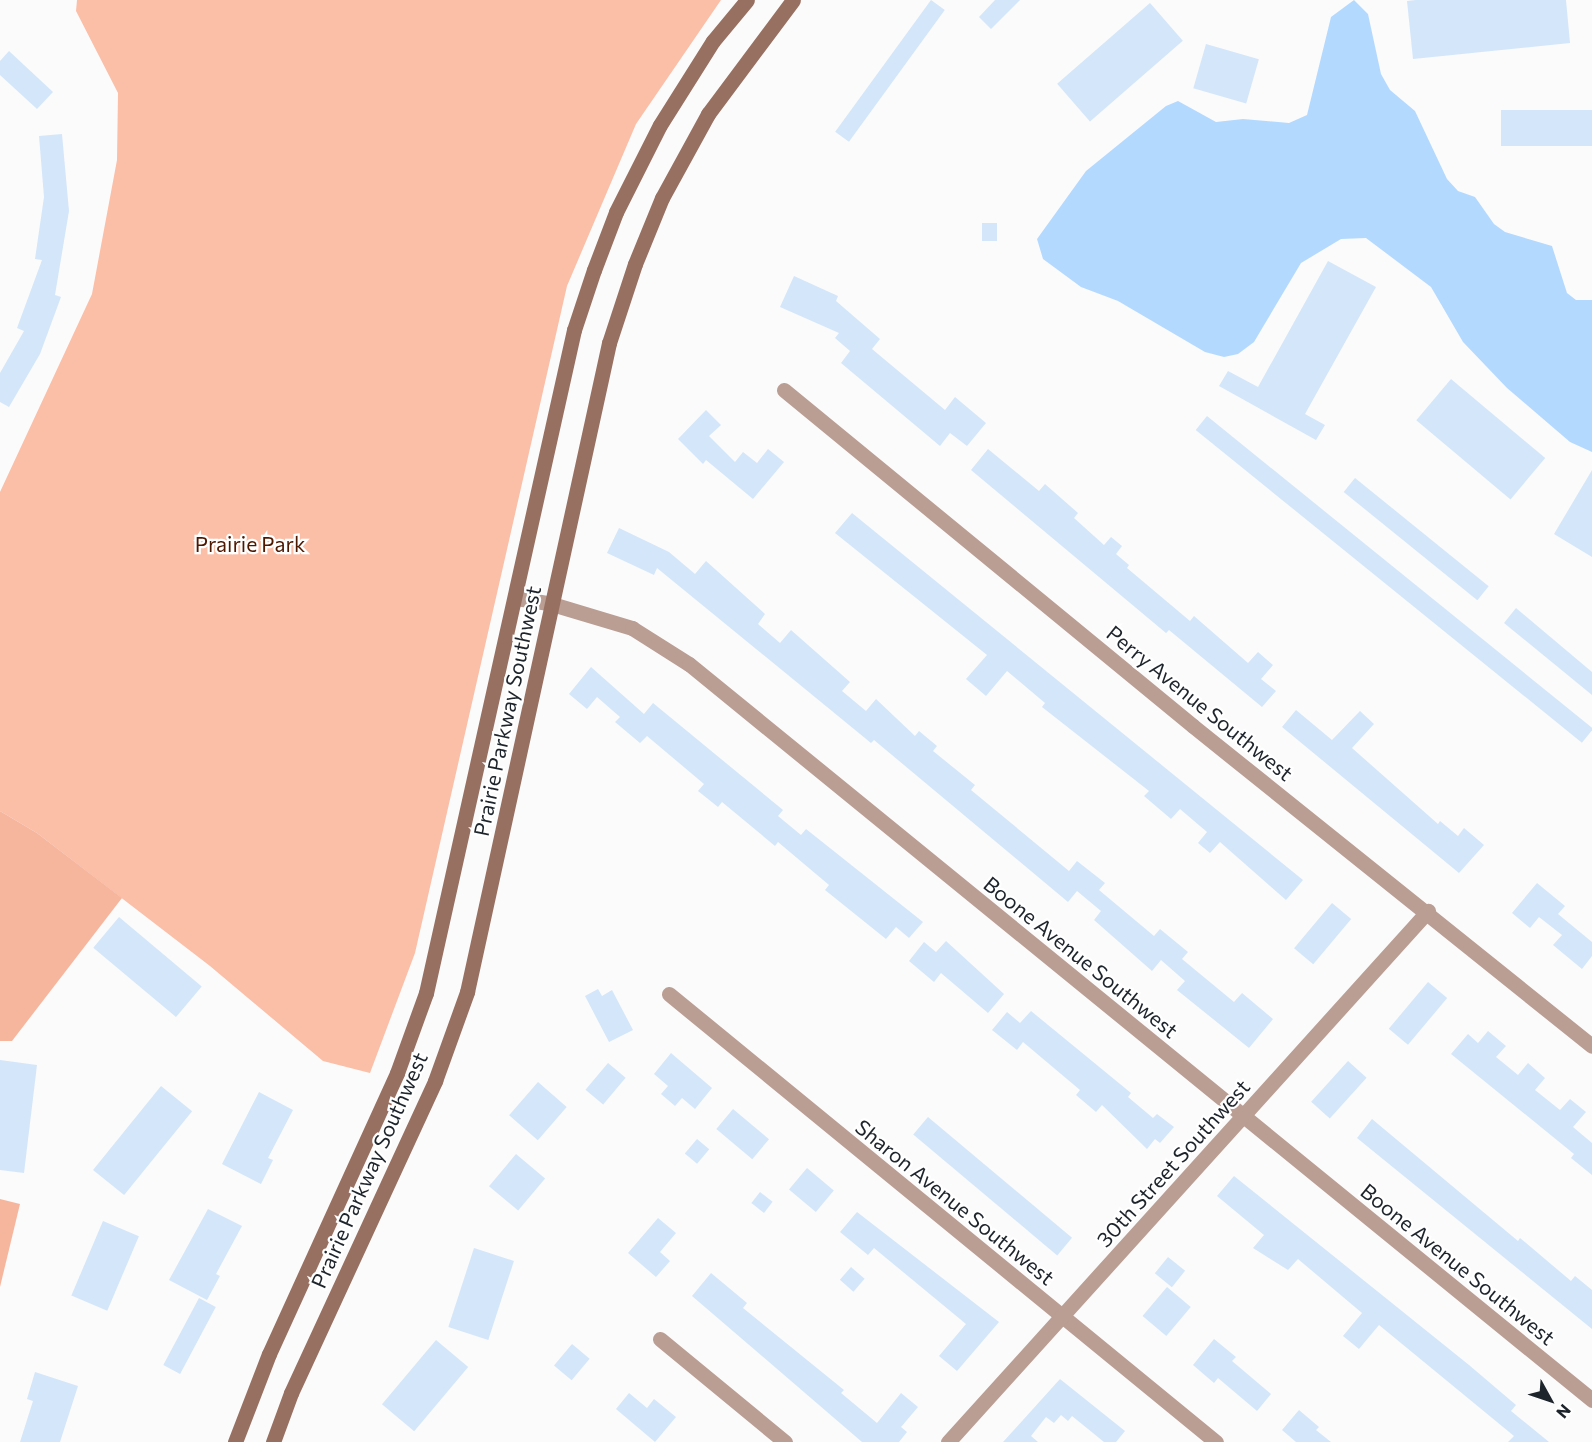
<!DOCTYPE html>
<style>
body{margin:0}
#map{position:relative;width:1592px;height:1442px;overflow:hidden;background:#fbfbfb;font-family:Commissioner,sans-serif}
div>[style]{position:absolute}
.green>*{inset:0;background:#fbbea7}
.forest>*{inset:0;background:#f6b69e}
.water>*{inset:0;background:#b4d9ff}
.building>*{inset:0;background:#d4e6f9;transform-origin:0 0}
.street>*{height:15px;margin:-7.5px;padding:0 7.5px;transform-origin:7.5px;border-radius:7.5px;background:#ba9d93}
.secondary>*{height:15px;margin:-7.5px;padding:0 7.5px;transform-origin:7.5px;border-radius:7.5px;background:#987061}
span{translate:-50% -50%;white-space:nowrap;text-align:center;line-height:1.15;-webkit-text-stroke:4.5px #fff;paint-order:stroke}
.park-label{font-size:21px;color:#4e1700}
.street-label{font-size:21px;color:#1d242b}
.north{position:absolute;left:1520px;top:1370px;width:60px;height:60px;-webkit-text-stroke:4px #fff;paint-order:stroke;rotate:130deg;font-size:16px;font-weight:700;line-height:24px;text-align:center;color:#1d242b}
.north::after{content:'';display:block;margin:auto;width:21px;height:27px;background:#1d242b;clip-path:polygon(50% 0,100% 100%,50% 72%,0 100%)}
</style>
<div id="map">
<div class="green">
<i style="clip-path:polygon(77px 0,721px 0,636px 124px,567px 286px,415px 953px,370px 1073px,323px 1061px,210px 966px,37px 833px,0 811px,0 492px,92px 294px,117px 160px,118px 93px,76px 11px)"></i>
</div>
<div class="forest">
<i style="clip-path:polygon(0 811px,37px 833px,122px 898px,12px 1041px,0 1041px)"></i>
<i style="clip-path:polygon(0 1199px,20px 1204px,0 1287px)"></i>
</div>
<div class="water">
<i style="clip-path:polygon(1354px 0,1368px 14px,1381px 74px,1390px 90px,1415px 111px,1447px 179px,1458px 191px,1475px 197px,1494px 224px,1505px 232px,1552px 246px,1567px 293px,1576px 300px,1592px 300px,1592px 452px,1570px 442px,1507px 388px,1463px 342px,1431px 287px,1366px 238px,1341px 239px,1301px 263px,1254px 342px,1238px 354px,1224px 357px,1205px 352px,1118px 301px,1081px 287px,1043px 259px,1037px 239px,1086px 171px,1166px 106px,1178px 101px,1216px 122px,1243px 119px,1289px 123px,1307px 115px,1331px 17px)"></i>
</div>
<div class="building">
<i style="left:931px;top:0;width:17px;height:163px;rotate:36deg"></i>
<i style="clip-path:polygon(995px 0,1020px 0,991px 29px,979px 17px)"></i>
<i style="clip-path:polygon(1416px 0,1566px 0,1570px 43px,1413px 59px,1407px 1px)"></i>
<i style="left:1150px;top:3px;width:50px;height:123px;rotate:49deg"></i>
<i style="left:1206px;top:44px;width:55px;height:46px;rotate:16deg"></i>
<i style="clip-path:polygon(9px 51px,53px 92px,37px 109px,0 75px,0 61px)"></i>
<i style="left:1592px;top:110px;width:36px;height:91px;rotate:90deg"></i>
<i style="clip-path:polygon(62px 134px,69px 211px,55px 295px,61px 297px,40px 354px,9px 407px,0 402px,0 373px,24px 331px,17px 328px,42px 260px,35px 259px,44px 197px,39px 136px)"></i>
<i style="left:982px;top:223px;width:15px;height:18px"></i>
<i style="clip-path:polygon(1328px 261px,1376px 287px,1305px 414px,1325px 425px,1316px 440px,1219px 386px,1228px 371px,1258px 387px)"></i>
<i style="clip-path:polygon(794px 276px,838px 296px,836px 301px,880px 339px,872px 349px,945px 410px,955px 397px,986px 423px,967px 446px,950px 433px,940px 446px,841px 363px,850px 351px,835px 338px,839px 333px,780px 307px)"></i>
<i style="left:1451px;top:379px;width:123px;height:54px;rotate:40deg"></i>
<i style="clip-path:polygon(706px 410px,721px 425px,709px 436px,735px 462px,743px 452px,757px 463px,768px 449px,784px 462px,753px 499px,706px 460px,703px 464px,678px 439px)"></i>
<i style="left:1207px;top:416px;width:497px;height:18px;rotate:39deg"></i>
<i style="clip-path:polygon(988px 449px,1039px 491px,1045px 484px,1078px 513px,1074px 518px,1104px 545px,1111px 537px,1122px 546px,1116px 554px,1129px 565px,1127px 568px,1190px 621px,1194px 616px,1248px 663px,1258px 652px,1273px 665px,1261px 679px,1276px 691px,1262px 707px,1169px 630px,1166px 633px,971px 470px)"></i>
<i style="clip-path:polygon(1592px 470px,1592px 557px,1554px 534px)"></i>
<i style="left:1355px;top:478px;width:172px;height:18px;rotate:39deg"></i>
<i style="clip-path:polygon(852px 513px,1303px 880px,1286px 900px,1220px 842px,1210px 853px,1198px 843px,1207px 832px,1180px 809px,1171px 819px,1144px 796px,1149px 791px,1042px 707px,1045px 703px,1007px 671px,986px 696px,966px 679px,987px 655px,835px 533px)"></i>
<i style="clip-path:polygon(619px 528px,669px 552px,695px 574px,706px 561px,765px 614px,758px 624px,780px 643px,791px 630px,850px 682px,842px 691px,866px 711px,876px 699px,915px 736px,919px 731px,937px 746px,933px 751px,975px 785px,971px 790px,1069px 871px,1077px 861px,1105px 883px,1099px 890px,1154px 936px,1160px 929px,1188px 952px,1182px 959px,1234px 1002px,1242px 993px,1273px 1019px,1249px 1048px,1177px 990px,1185px 981px,1161px 960px,1152px 971px,1094px 920px,1101px 911px,1077px 891px,1068px 902px,874px 740px,871px 743px,657px 568px,654px 575px,607px 553px)"></i>
<i style="clip-path:polygon(1516px 608px,1592px 672px,1592px 695px,1504px 623px)"></i>
<i style="clip-path:polygon(591px 667px,644px 714px,653px 703px,783px 810px,778px 816px,801px 835px,806px 829px,923px 922px,909px 938px,896px 927px,886px 939px,825px 890px,829px 885px,778px 842px,775px 846px,722px 802px,718px 807px,698px 791px,704px 784px,647px 736px,640px 743px,615px 722px,620px 717px,597px 697px,587px 709px,569px 694px)"></i>
<i style="clip-path:polygon(1296px 710px,1332px 740px,1360px 711px,1374px 724px,1352px 748px,1438px 824px,1440px 821px,1458px 836px,1464px 828px,1484px 845px,1459px 873px,1282px 727px)"></i>
<i style="clip-path:polygon(1537px 883px,1565px 906px,1558px 914px,1592px 942px,1592px 956px,1582px 969px,1553px 945px,1562px 935px,1539px 917px,1530px 928px,1512px 913px)"></i>
<i style="left:1332px;top:903px;width:25px;height:59px;rotate:40deg"></i>
<i style="left:119px;top:917px;width:108px;height:40px;rotate:40deg"></i>
<i style="clip-path:polygon(946px 941px,1004px 994px,988px 1013px,941px 973px,934px 982px,909px 961px,924px 942px,936px 952px)"></i>
<i style="left:1428px;top:982px;width:25px;height:61px;rotate:40deg"></i>
<i style="clip-path:polygon(598px 989px,602px 996px,612px 990px,633px 1030px,609px 1042px,585px 996px)"></i>
<i style="clip-path:polygon(1031px 1011px,1131px 1093px,1128px 1097px,1153px 1118px,1157px 1114px,1174px 1127px,1160px 1143px,1155px 1139px,1147px 1149px,1102px 1105px,1096px 1112px,1076px 1095px,1080px 1090px,1023px 1042px,1017px 1050px,992px 1030px,1007px 1012px,1020px 1023px)"></i>
<i style="clip-path:polygon(1488px 1031px,1506px 1046px,1496px 1057px,1518px 1075px,1528px 1063px,1545px 1078px,1535px 1090px,1560px 1110px,1570px 1099px,1586px 1112px,1573px 1127px,1592px 1143px,1592px 1175px,1571px 1158px,1574px 1154px,1451px 1054px,1468px 1034px,1478px 1043px)"></i>
<i style="clip-path:polygon(671px 1053px,712px 1088px,695px 1109px,682px 1098px,675px 1106px,661px 1094px,668px 1086px,654px 1074px)"></i>
<i style="clip-path:polygon(0 1060px,37px 1065px,24px 1173px,0 1170px)"></i>
<i style="left:1348px;top:1061px;width:25px;height:55px;rotate:42deg"></i>
<i style="left:608px;top:1063px;width:23px;height:35px;rotate:40deg"></i>
<i style="left:538px;top:1082px;width:38px;height:44px;rotate:41deg"></i>
<i style="left:161px;top:1086px;width:40px;height:108px;rotate:39deg"></i>
<i style="clip-path:polygon(259px 1092px,293px 1110px,268px 1158px,273px 1160px,261px 1184px,222px 1164px)"></i>
<i style="left:733px;top:1109px;width:47px;height:26px;rotate:40deg"></i>
<i style="left:928px;top:1117px;width:188px;height:23px;rotate:40deg"></i>
<i style="clip-path:polygon(1372px 1119px,1518px 1241px,1520px 1238px,1571px 1281px,1575px 1276px,1592px 1290px,1592px 1329px,1357px 1138px)"></i>
<i style="left:697px;top:1139px;width:16px;height:19px;rotate:40deg"></i>
<i style="left:516px;top:1154px;width:38px;height:42px;rotate:40deg"></i>
<i style="left:807px;top:1168px;width:35px;height:28px;rotate:40deg"></i>
<i style="clip-path:polygon(1234px 1176px,1469px 1365px,1516px 1405px,1511px 1411px,1549px 1442px,1508px 1442px,1514px 1436px,1379px 1325px,1359px 1349px,1343px 1336px,1362px 1313px,1298px 1259px,1288px 1270px,1253px 1248px,1264px 1235px,1217px 1196px)"></i>
<i style="left:760px;top:1192px;width:16px;height:14px;rotate:38deg"></i>
<i style="clip-path:polygon(208px 1209px,242px 1226px,216px 1274px,220px 1276px,207px 1300px,169px 1280px)"></i>
<i style="clip-path:polygon(857px 1212px,999px 1322px,957px 1371px,939px 1356px,966px 1324px,874px 1248px,868px 1255px,840px 1232px)"></i>
<i style="clip-path:polygon(658px 1218px,676px 1233px,660px 1252px,670px 1261px,656px 1277px,628px 1253px)"></i>
<i style="left:103px;top:1221px;width:39px;height:81px;rotate:23deg"></i>
<i style="left:474px;top:1248px;width:42px;height:83px;rotate:18deg"></i>
<i style="left:1168px;top:1257px;width:22px;height:21px;rotate:39deg"></i>
<i style="left:851px;top:1267px;width:18px;height:17px;rotate:41deg"></i>
<i style="clip-path:polygon(711px 1273px,747px 1303px,743px 1308px,844px 1390px,841px 1393px,877px 1423px,901px 1393px,918px 1407px,901px 1427px,907px 1432px,899px 1442px,862px 1442px,692px 1296px)"></i>
<i style="left:1167px;top:1287px;width:31px;height:38px;rotate:40deg"></i>
<i style="left:199px;top:1298px;width:19px;height:76px;rotate:28deg"></i>
<i style="clip-path:polygon(1214px 1339px,1236px 1357px,1232px 1361px,1271px 1394px,1257px 1411px,1218px 1378px,1214px 1383px,1193px 1365px)"></i>
<i style="left:436px;top:1340px;width:42px;height:84px;rotate:40deg"></i>
<i style="left:572px;top:1344px;width:23px;height:28px;rotate:40deg"></i>
<i style="clip-path:polygon(35px 1372px,78px 1386px,60px 1442px,20px 1442px,33px 1401px,27px 1399px)"></i>
<i style="clip-path:polygon(1060px 1379px,1125px 1431px,1116px 1442px,1104px 1442px,1072px 1416px,1068px 1421px,1061px 1415px,1054px 1423px,1046px 1417px,1031px 1436px,1038px 1442px,1003px 1442px)"></i>
<i style="clip-path:polygon(629px 1393px,647px 1408px,654px 1399px,676px 1417px,655px 1442px,616px 1409px)"></i>
<i style="clip-path:polygon(1299px 1410px,1319px 1427px,1316px 1430px,1331px 1442px,1296px 1442px,1282px 1430px)"></i>
</div>
<div class="street">
<i style="left:784px;top:390px;width:529px;rotate:39.4deg"></i>
<i style="left:1193px;top:726px;width:511px;rotate:38.73deg"></i>
<i style="left:516px;top:598px;width:36px;rotate:9deg"></i>
<i style="left:552px;top:604px;width:84px;rotate:16.7deg"></i>
<i style="left:632px;top:628px;width:67px;rotate:32.3deg"></i>
<i style="left:689px;top:664px;width:1165px;rotate:39.18deg"></i>
<i style="left:669px;top:994px;width:707px;rotate:39.32deg"></i>
<i style="left:660px;top:1339px;width:162px;rotate:39.5deg"></i>
<i style="left:948px;top:1442px;width:716px;rotate:-47.89deg"></i>
</div>
<div class="secondary">
<i style="left:235px;top:1442px;width:94px;rotate:-68.9deg"></i>
<i style="left:269px;top:1354px;width:309px;rotate:-65.5deg"></i>
<i style="left:397px;top:1073px;width:85px;rotate:-70.1deg"></i>
<i style="left:426px;top:993px;width:679px;rotate:-77.42deg"></i>
<i style="left:574px;top:330px;width:63px;rotate:-71.6deg"></i>
<i style="left:594px;top:270px;width:62px;rotate:-69.2deg"></i>
<i style="left:616px;top:212px;width:97px;rotate:-63.2deg"></i>
<i style="left:660px;top:125px;width:99px;rotate:-57.8deg"></i>
<i style="left:713px;top:41px;width:53px;rotate:-50.3deg"></i>
<i style="left:273px;top:1442px;width:52px;rotate:-69.8deg"></i>
<i style="left:291px;top:1393px;width:344px;rotate:-65.2deg"></i>
<i style="left:435px;top:1081px;width:95px;rotate:-70.2deg"></i>
<i style="left:467px;top:992px;width:664px;rotate:-77.66deg"></i>
<i style="left:609px;top:343px;width:83px;rotate:-71.8deg"></i>
<i style="left:635px;top:264px;width:71px;rotate:-67.8deg"></i>
<i style="left:662px;top:198px;width:96px;rotate:-61.3deg"></i>
<i style="left:708px;top:114px;width:142px;rotate:-53.3deg"></i>
</div>
<div class="park-label">
<span style="left:250px;top:544px">Prairie Park</span>
</div>
<div class="street-label">
<span style="left:1200px;top:703px;rotate:39deg">Perry Avenue Southwest</span>
<span style="left:507px;top:711px;rotate:-78deg">Prairie Parkway Southwest</span>
<span style="left:1081px;top:957px;rotate:39deg">Boone Avenue Southwest</span>
<span style="left:1173px;top:1163px;rotate:-48deg">30th Street Southwest</span>
<span style="left:369px;top:1170px;rotate:-66deg">Prairie Parkway Southwest</span>
<span style="left:955px;top:1202px;rotate:39deg">Sharon Avenue Southwest</span>
<span style="left:1458px;top:1264px;rotate:39deg">Boone Avenue Southwest</span>
</div>
<div class="north">N</div>
</div>
